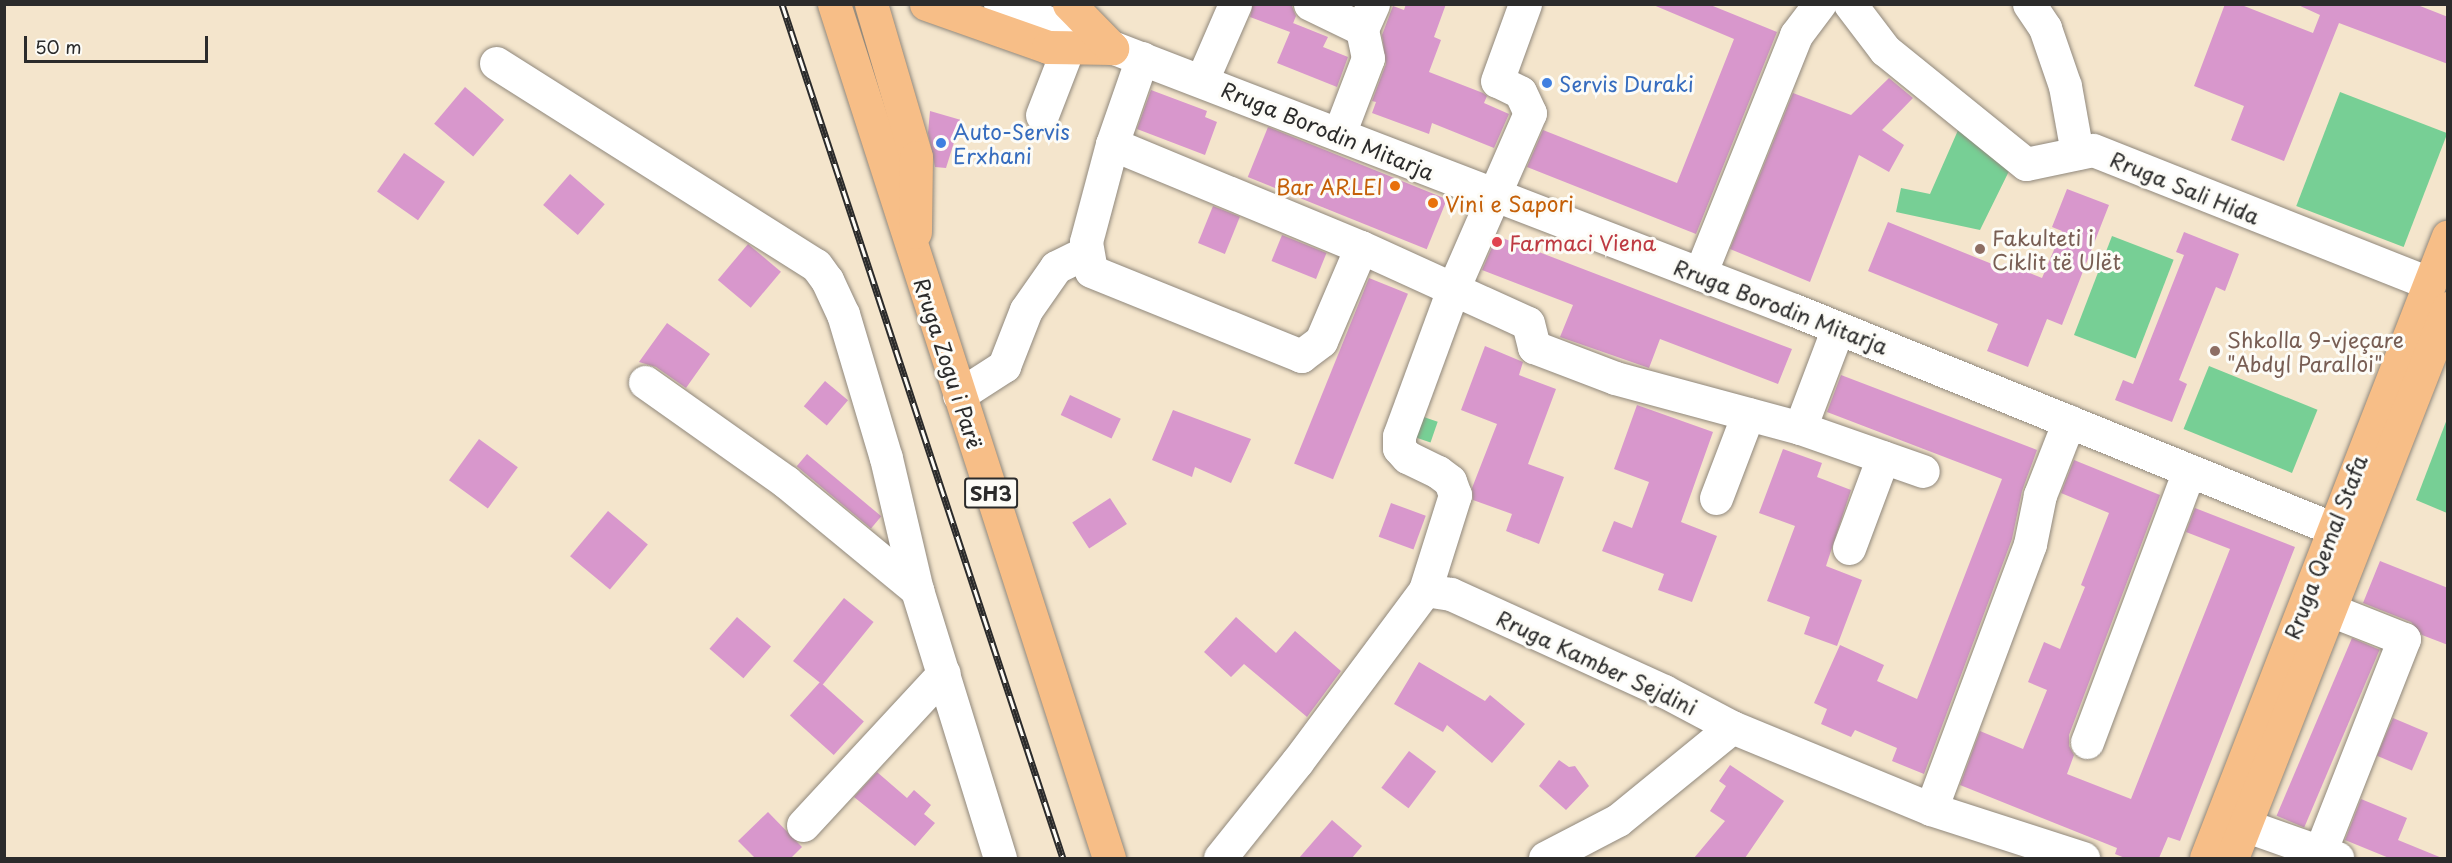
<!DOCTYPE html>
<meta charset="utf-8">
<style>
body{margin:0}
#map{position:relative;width:2452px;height:863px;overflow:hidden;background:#f4e5cc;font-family:"Playpen Sans",sans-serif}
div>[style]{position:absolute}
.green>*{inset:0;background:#77cf95;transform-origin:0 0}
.building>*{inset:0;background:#d897cc;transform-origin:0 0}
.roads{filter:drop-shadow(0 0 2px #90887c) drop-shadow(0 0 2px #90887c)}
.minor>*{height:33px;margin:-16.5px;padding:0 16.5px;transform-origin:16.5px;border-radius:16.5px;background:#fff}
.major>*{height:33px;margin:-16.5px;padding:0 16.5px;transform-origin:16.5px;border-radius:16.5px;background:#f7be87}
.rail>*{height:7px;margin-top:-3.5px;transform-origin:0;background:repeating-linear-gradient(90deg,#fdfcf7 0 14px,#2b2b2b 0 28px);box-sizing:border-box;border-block:2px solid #2b2b2b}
.dots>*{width:16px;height:16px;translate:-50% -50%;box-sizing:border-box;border:3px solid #fdfcf7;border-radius:50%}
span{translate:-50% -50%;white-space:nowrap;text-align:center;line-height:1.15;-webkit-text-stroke:6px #fdfcf7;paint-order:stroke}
.shield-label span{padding:2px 4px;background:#fdfcf7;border:2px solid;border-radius:4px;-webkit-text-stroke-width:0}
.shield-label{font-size:20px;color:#2b2b2b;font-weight:700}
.shop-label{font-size:21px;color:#366cbe}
.left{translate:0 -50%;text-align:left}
.street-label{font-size:21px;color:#2b2b2b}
.food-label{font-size:21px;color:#c56008}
.right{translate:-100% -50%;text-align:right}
.education-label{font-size:21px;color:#785e54}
.health-label{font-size:21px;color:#be3a42}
.frame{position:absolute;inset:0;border:6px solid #2b2b2b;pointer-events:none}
.scale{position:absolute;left:24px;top:36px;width:184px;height:27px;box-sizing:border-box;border:3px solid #2b2b2b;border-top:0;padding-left:8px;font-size:18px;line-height:21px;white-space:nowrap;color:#2b2b2b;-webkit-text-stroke:4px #fdfcf7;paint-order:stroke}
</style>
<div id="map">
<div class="green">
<i style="left:2340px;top:92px;width:115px;height:122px;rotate:21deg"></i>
<i style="clip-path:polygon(1959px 128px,2013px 163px,1980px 230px,1896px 212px,1901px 188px,1930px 194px)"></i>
<i style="left:2112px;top:236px;width:66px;height:106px;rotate:21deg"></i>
<i style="left:2209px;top:366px;width:117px;height:68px;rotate:22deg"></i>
<i style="left:1415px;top:414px;width:24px;height:22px;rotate:19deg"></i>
<i style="clip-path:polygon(2447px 419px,2447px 513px,2416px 500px)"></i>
</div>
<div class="building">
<i style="clip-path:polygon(1253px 4px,1291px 4px,1296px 16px,1290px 31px,1293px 23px,1328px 37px,1323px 47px,1348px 57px,1337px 87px,1277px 63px,1290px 32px,1250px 17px)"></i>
<i style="clip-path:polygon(1406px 4px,1446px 4px,1434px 37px,1441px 40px,1429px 72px,1483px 93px,1487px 96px,1484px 103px,1509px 114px,1494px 148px,1432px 123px,1429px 134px,1372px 113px,1376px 102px,1372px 101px,1386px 64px,1382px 35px,1393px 6px,1404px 10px)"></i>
<i style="clip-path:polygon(1651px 4px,1708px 4px,1777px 32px,1696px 234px,1527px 167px,1543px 130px,1677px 183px,1734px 39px)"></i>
<i style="clip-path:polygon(2225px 4px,2239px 4px,2313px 33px,2320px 15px,2296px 4px,2415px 4px,2448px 17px,2448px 64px,2339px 23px,2284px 161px,2231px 140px,2244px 106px,2194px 86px)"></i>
<i style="clip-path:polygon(1889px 78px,1913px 98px,1882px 130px,1904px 145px,1889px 172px,1859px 155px,1810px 282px,1730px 249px,1793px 93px,1851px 115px)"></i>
<i style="left:465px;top:87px;width:51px;height:48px;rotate:40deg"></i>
<i style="clip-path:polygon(1151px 90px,1207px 111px,1205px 117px,1217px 122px,1205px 155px,1137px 129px)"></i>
<i style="clip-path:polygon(930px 111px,961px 120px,946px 168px,935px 167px,928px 133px)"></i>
<i style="left:1268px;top:127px;width:193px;height:54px;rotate:22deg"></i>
<i style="left:404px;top:153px;width:50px;height:47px;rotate:35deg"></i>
<i style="left:570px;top:174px;width:46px;height:41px;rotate:41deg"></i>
<i style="clip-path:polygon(2067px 189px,2109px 205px,2062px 325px,2047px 319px,2028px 367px,1987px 351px,1998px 324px,1868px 271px,1888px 222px,2002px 268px,2004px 263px,2042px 278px,2062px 231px,2052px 227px)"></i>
<i style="left:1213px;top:206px;width:29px;height:40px;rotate:22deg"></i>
<i style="clip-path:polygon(2184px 232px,2239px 254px,2225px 291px,2216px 287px,2179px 380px,2187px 384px,2172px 422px,2115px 400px,2123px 380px,2133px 384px,2184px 255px,2176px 252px)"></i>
<i style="left:1282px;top:235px;width:48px;height:28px;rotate:22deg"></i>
<i style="clip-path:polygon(1497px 236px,1792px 349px,1778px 384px,1660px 339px,1649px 368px,1560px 337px,1573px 305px,1482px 270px)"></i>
<i style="left:748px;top:244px;width:43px;height:47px;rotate:40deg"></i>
<i style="left:1369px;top:278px;width:42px;height:200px;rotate:22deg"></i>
<i style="clip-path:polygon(667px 323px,710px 354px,686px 388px,656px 367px,639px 362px)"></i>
<i style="clip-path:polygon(1485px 346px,1523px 362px,1519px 375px,1556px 389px,1528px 464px,1564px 477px,1539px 544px,1506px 531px,1512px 514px,1473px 500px,1472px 488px,1497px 424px,1461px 410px)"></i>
<i style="clip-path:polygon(1841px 375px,2037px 450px,2022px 491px,2012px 539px,1924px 774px,1892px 761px,1897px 748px,1855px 730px,1851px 737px,1821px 724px,1827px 709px,1814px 703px,1840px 645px,1884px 665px,1877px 681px,1917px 699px,2002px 479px,1827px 412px)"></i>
<i style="left:825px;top:381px;width:30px;height:33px;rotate:40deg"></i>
<i style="left:1070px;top:395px;width:56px;height:22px;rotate:25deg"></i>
<i style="clip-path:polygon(1637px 405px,1713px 432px,1681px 522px,1717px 536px,1692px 602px,1658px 590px,1664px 574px,1602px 551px,1614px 521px,1632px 528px,1649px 482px,1614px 469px)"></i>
<i style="clip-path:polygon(1173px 410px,1251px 439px,1231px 483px,1195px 467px,1192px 477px,1152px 460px)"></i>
<i style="left:479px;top:439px;width:48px;height:51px;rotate:36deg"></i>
<i style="clip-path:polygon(1783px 449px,1822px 463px,1817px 477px,1851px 490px,1826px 566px,1862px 580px,1837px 646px,1804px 634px,1810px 617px,1767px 601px,1795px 526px,1759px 513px)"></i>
<i style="left:807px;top:454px;width:97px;height:16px;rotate:40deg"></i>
<i style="clip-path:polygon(2074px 460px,2160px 495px,2069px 735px,2069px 746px,2074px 755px,2067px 774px,2131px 799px,2230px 549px,2186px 532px,2195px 508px,2295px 547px,2180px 841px,2168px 837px,2159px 858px,2125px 858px,2115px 854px,2117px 848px,1960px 785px,1980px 731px,2023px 749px,2047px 690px,2028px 682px,2044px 642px,2060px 649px,2085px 587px,2081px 585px,2109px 513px,2061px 493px)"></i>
<i style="left:1110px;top:498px;width:31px;height:45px;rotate:57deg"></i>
<i style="left:1391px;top:503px;width:37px;height:36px;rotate:20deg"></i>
<i style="left:608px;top:511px;width:52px;height:59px;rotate:40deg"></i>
<i style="clip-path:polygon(2380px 561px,2448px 588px,2448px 645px,2422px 635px,2411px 622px,2363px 603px)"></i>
<i style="left:844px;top:598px;width:38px;height:81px;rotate:39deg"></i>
<i style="left:737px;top:617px;width:45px;height:42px;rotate:41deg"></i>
<i style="clip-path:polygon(1236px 617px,1276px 653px,1295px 631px,1341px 671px,1307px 717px,1244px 664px,1231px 677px,1204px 652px)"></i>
<i style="left:2352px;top:638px;width:30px;height:193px;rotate:23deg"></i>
<i style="clip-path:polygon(1419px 662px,1485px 701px,1490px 695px,1525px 724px,1492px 763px,1447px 725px,1443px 732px,1394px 704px)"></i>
<i style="left:820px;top:682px;width:59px;height:45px;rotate:42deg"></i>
<i style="left:2393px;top:718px;width:38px;height:41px;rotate:23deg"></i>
<i style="left:1409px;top:751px;width:34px;height:46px;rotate:37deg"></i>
<i style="clip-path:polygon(1559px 760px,1569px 767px,1575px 766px,1589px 786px,1566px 810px,1539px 786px)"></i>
<i style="clip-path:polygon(1730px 765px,1784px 801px,1745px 858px,1694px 858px,1725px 821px,1710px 811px,1726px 786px,1719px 781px)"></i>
<i style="clip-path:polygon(877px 772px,907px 798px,914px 790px,931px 805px,924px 814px,935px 823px,915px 846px,854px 797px)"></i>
<i style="clip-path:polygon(2361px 799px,2407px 818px,2398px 840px,2442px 858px,2389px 858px,2345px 840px)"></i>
<i style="clip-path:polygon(768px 812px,802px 847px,791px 858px,755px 858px,738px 841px)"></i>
<i style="clip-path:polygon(1332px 820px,1362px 846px,1352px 858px,1299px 858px)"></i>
</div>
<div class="roads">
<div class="minor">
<i style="left:1000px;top:4px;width:851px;rotate:21.08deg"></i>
<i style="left:1794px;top:310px;width:606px;rotate:22.08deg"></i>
<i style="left:1310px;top:4px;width:58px;rotate:25.7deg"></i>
<i style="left:1850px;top:4px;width:58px;rotate:52.7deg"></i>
<i style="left:1885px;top:50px;width:181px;rotate:39deg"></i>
<i style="left:2026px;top:164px;width:68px;rotate:-11.8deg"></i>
<i style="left:2093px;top:150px;width:361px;rotate:21.6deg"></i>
<i style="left:2029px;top:4px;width:29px;rotate:56deg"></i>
<i style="left:2045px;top:28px;width:61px;rotate:71deg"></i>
<i style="left:2065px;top:86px;width:68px;rotate:79.8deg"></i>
<i style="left:1142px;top:58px;width:91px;rotate:109.2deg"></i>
<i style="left:1112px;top:144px;width:101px;rotate:104.9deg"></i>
<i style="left:1086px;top:242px;width:29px;rotate:80deg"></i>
<i style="left:1091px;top:271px;width:227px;rotate:22deg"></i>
<i style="left:1301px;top:356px;width:25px;rotate:-37deg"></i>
<i style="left:1321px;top:341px;width:102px;rotate:-66.9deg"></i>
<i style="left:496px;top:63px;width:378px;rotate:32.3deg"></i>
<i style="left:816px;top:265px;width:19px;rotate:54deg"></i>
<i style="left:827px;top:280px;width:38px;rotate:65deg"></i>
<i style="left:843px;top:314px;width:150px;rotate:73.4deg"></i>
<i style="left:886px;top:458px;width:136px;rotate:76.8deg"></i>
<i style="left:917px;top:590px;width:281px;rotate:72.8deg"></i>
<i style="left:1202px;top:80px;width:83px;rotate:-66.5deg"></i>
<i style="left:1042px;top:115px;width:72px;rotate:-68.8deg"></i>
<i style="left:1339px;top:134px;width:81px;rotate:-69.1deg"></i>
<i style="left:1368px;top:58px;width:30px;rotate:-102deg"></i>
<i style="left:1362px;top:29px;width:27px;rotate:-66deg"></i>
<i style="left:1112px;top:144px;width:269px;rotate:22.5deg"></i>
<i style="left:1361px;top:247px;width:183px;rotate:24.5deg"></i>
<i style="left:1528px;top:323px;width:25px;rotate:76deg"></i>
<i style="left:1534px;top:347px;width:87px;rotate:20.9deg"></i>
<i style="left:1615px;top:378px;width:192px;rotate:15.1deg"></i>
<i style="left:1800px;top:428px;width:130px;rotate:19.3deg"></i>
<i style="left:1700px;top:274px;width:258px;rotate:-68.1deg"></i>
<i style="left:1796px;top:35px;width:39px;rotate:-53deg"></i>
<i style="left:645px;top:382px;width:173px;rotate:35.3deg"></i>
<i style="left:786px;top:482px;width:170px;rotate:39.5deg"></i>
<i style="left:959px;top:395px;width:54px;rotate:-32.8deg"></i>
<i style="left:1004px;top:366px;width:60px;rotate:-68.6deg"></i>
<i style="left:1026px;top:310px;width:52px;rotate:-55.1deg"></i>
<i style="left:1056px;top:267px;width:32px;rotate:-26deg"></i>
<i style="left:1800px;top:428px;width:107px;rotate:-69.2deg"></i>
<i style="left:1716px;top:498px;width:90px;rotate:-69.1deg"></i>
<i style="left:1849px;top:548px;width:97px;rotate:-69.5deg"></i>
<i style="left:1425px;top:590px;width:100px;rotate:-72.5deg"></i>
<i style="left:1455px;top:495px;width:15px;rotate:-110deg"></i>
<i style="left:1450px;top:481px;width:15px;rotate:-143deg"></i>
<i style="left:1438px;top:472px;width:34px;rotate:-154deg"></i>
<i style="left:1407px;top:457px;width:12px;rotate:-132deg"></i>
<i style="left:1399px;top:448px;width:12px;rotate:-90deg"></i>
<i style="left:1399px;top:436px;width:157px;rotate:-69.8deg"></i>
<i style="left:1453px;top:289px;width:192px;rotate:-66.4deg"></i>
<i style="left:1530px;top:113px;width:23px;rotate:-115deg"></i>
<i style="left:1520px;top:92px;width:25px;rotate:-154deg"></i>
<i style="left:1497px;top:81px;width:82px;rotate:-70deg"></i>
<i style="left:2087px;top:742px;width:290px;rotate:-69.4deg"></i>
<i style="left:1931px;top:809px;width:283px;rotate:-69.5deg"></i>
<i style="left:2030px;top:544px;width:50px;rotate:-78.5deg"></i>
<i style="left:2040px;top:495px;width:79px;rotate:-68.6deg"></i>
<i style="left:803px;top:825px;width:207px;rotate:-47.2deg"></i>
<i style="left:2244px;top:825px;width:99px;rotate:19.5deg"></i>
<i style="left:2320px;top:852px;width:229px;rotate:-68.5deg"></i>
<i style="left:2404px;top:639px;width:82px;rotate:-158.5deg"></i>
<i style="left:1220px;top:858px;width:123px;rotate:-51.3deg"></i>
<i style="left:1297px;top:762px;width:214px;rotate:-53.3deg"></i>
<i style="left:1425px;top:590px;width:26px;rotate:9deg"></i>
<i style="left:1451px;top:594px;width:234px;rotate:24.5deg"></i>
<i style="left:1664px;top:691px;width:77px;rotate:27.9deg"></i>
<i style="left:1732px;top:727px;width:215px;rotate:22.4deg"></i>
<i style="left:1931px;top:809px;width:160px;rotate:17.9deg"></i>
<i style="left:1545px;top:858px;width:82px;rotate:-27.5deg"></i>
<i style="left:1618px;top:820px;width:147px;rotate:-39.2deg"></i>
</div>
<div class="major">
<i style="left:834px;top:4px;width:897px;rotate:72.15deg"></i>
<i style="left:871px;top:4px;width:159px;rotate:73.6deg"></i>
<i style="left:916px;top:157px;width:75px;rotate:90.8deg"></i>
<i style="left:926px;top:4px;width:129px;rotate:19.4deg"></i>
<i style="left:1048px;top:47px;width:64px;rotate:0.9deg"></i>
<i style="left:1069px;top:4px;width:62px;rotate:45.7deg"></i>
<i style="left:2206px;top:858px;width:667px;rotate:-68.74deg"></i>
<i style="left:2232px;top:858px;width:591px;rotate:-68.56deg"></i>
</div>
</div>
<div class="rail">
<i style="left:782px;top:4px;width:899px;rotate:71.79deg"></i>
</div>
<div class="dots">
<i style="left:1547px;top:83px;background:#3f7fe0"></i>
<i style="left:941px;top:143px;background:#3f7fe0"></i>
<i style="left:1395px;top:186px;background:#e8710a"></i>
<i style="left:1433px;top:203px;background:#e8710a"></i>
<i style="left:1497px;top:242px;background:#e0444e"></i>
<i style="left:1980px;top:249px;background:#8d6e63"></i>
<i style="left:2215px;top:351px;background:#8d6e63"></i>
</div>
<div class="shield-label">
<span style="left:991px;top:493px">SH3</span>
</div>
<div class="shop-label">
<span class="left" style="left:1559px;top:83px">Servis Duraki</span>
<span class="left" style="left:953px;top:143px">Auto-Servis<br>Erxhani</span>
</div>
<div class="street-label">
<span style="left:1328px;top:130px;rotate:22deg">Rruga Borodin Mitarja</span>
<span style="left:2185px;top:187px;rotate:22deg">Rruga Sali Hida</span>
<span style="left:1781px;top:306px;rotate:21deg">Rruga Borodin Mitarja</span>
<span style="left:949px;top:363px;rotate:72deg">Rruga Zogu i Parë</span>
<span style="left:2325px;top:547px;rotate:-69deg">Rruga Qemal Stafa</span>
<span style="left:1597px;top:662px;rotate:25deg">Rruga Kamber Sejdini</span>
</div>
<div class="food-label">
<span class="right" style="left:1383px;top:186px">Bar ARLEI</span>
<span class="left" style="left:1445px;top:203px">Vini e Sapori</span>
</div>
<div class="education-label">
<span class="left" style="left:1992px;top:249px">Fakulteti i<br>Ciklit të Ulët</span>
<span class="left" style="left:2227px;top:351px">Shkolla 9-vjeçare<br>"Abdyl Paralloi"</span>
</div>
<div class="health-label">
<span class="left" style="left:1509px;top:242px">Farmaci Viena</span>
</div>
<div class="frame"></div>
<div class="scale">50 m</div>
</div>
